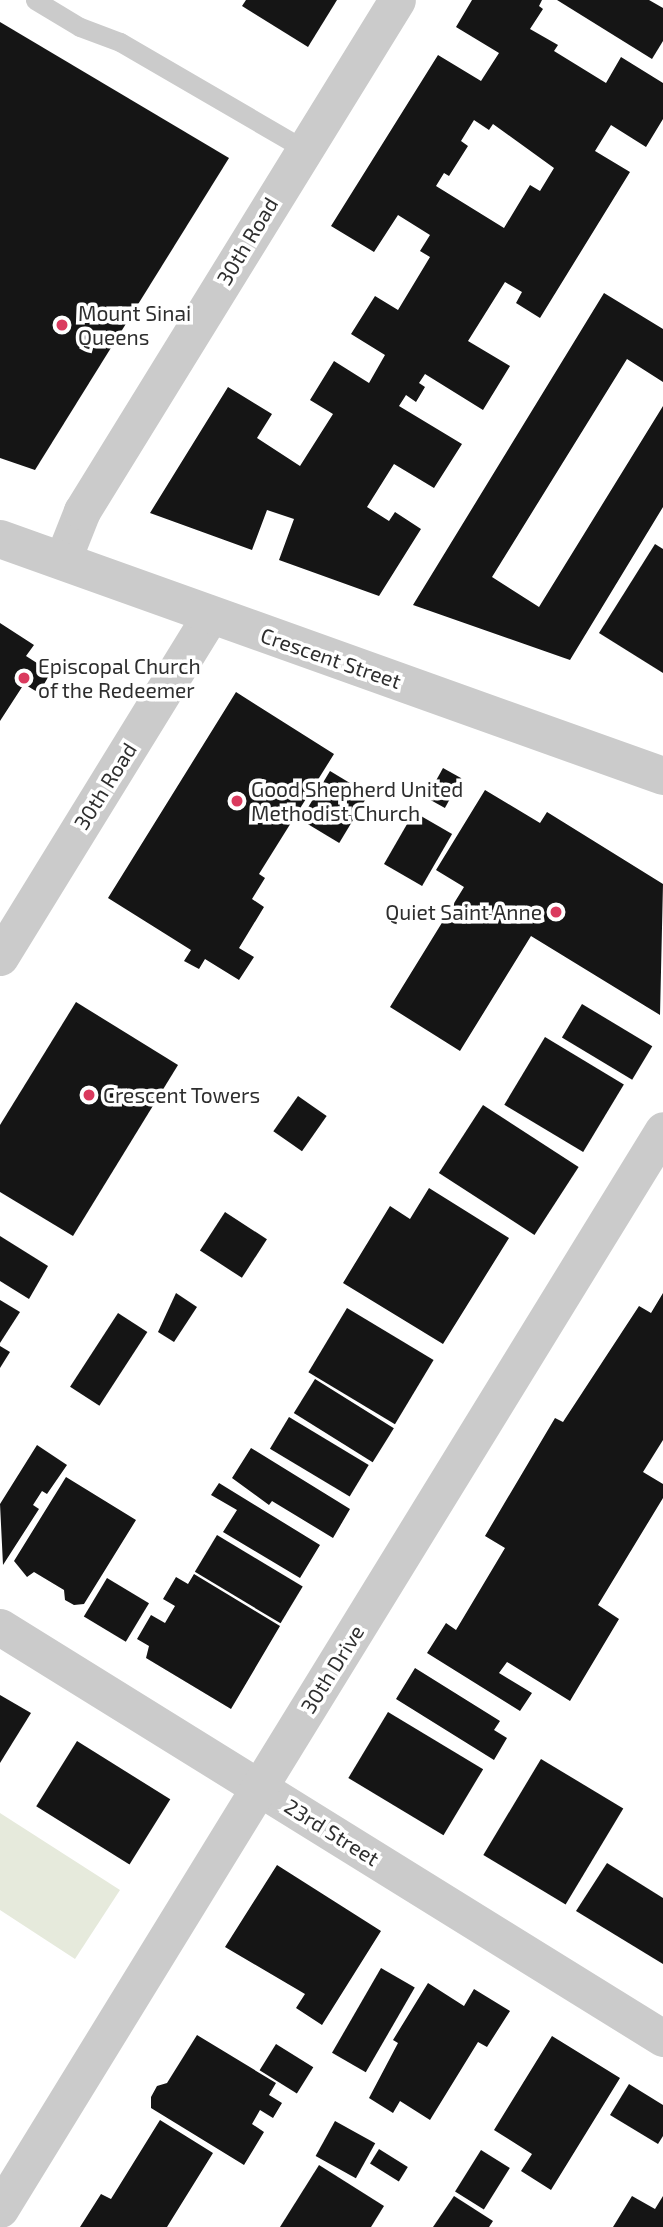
<!DOCTYPE html>
<style>
body{margin:0}
#map{position:relative;width:663px;height:2227px;overflow:hidden;background:#fff;font-family:"Exo 2",sans-serif}
div>[style]{position:absolute}
.green>*{inset:0;background:#e6eadc}
.building>*{inset:0;background:#151515;transform-origin:0 0}
.service>*{height:19px;margin:-9.5px;padding:0 9.5px;transform-origin:9.5px;border-radius:9.5px;background:#cbcbcb}
.minor>*{height:37px;margin:-18.5px;padding:0 18.5px;transform-origin:18.5px;border-radius:18.5px;background:#cbcbcb}
.tertiary>*{height:38px;margin:-19px;padding:0 19px;transform-origin:19px;border-radius:19px;background:#cbcbcb}
.dots>*{width:19px;height:19px;translate:-50% -50%;box-sizing:border-box;border:4px solid #fff;border-radius:50%}
span{translate:-50% -50%;white-space:nowrap;text-align:center;line-height:1.15;-webkit-text-stroke:7px #fff;paint-order:stroke}
.street-label{font-size:21px;color:#2e2e2e}
.poi-label{font-size:21px;color:#2e2e2e}
.left{translate:0 -50%;text-align:left}
.right{translate:-100% -50%;text-align:right}
</style>
<div id="map">
<div class="green">
<i style="clip-path:polygon(0 1813px,120px 1890px,75px 1959px,0 1910px)"></i>
</div>
<div class="building">
<i style="clip-path:polygon(246px 0,337px 0,308px 47px,242px 6px)"></i>
<i style="clip-path:polygon(evenodd,472px 0,542px 0,539px 6px,543px 9px,530px 29px,558px 45px,554px 51px,606px 83px,621px 57px,663px 83px,663px 119px,646px 147px,611px 125px,595px 151px,630px 172px,540px 318px,516px 303px,522px 292px,505px 282px,468px 341px,510px 366px,483px 410px,425px 374px,419px 383px,425px 387px,416px 402px,406px 395px,399px 406px,462px 444px,434px 488px,394px 464px,367px 507px,389px 521px,395px 512px,421px 529px,379px 596px,279px 560px,294px 519px,267px 510px,252px 550px,150px 513px,228px 387px,272px 414px,257px 438px,300px 466px,333px 414px,310px 400px,334px 361px,369px 383px,385px 355px,351px 334px,375px 296px,398px 310px,430px 257px,420px 251px,430px 235px,398px 215px,374px 252px,331px 226px,438px 55px,481px 81px,499px 53px,456px 27px,472px 0,474px 120px,489px 130px,493px 124px,554px 168px,540px 191px,530px 185px,504px 228px,436px 186px,444px 173px,449px 176px,468px 146px,461px 141px,474px 120px)"></i>
<i style="clip-path:polygon(557px 0,649px 0,663px 8px,663px 41px,652px 59px)"></i>
<i style="clip-path:polygon(0 22px,229px 158px,35px 470px,0 458px)"></i>
<i style="clip-path:polygon(604px 293px,663px 329px,663px 382px,627px 359px,492px 577px,539px 607px,663px 406px,663px 507px,570px 660px,413px 605px)"></i>
<i style="clip-path:polygon(655px 544px,663px 549px,663px 673px,599px 633px)"></i>
<i style="clip-path:polygon(0 623px,34px 645px,26px 656px,51px 672px,39px 693px,24px 684px,0 721px)"></i>
<i style="clip-path:polygon(236px 692px,334px 754px,259px 874px,265px 878px,252px 899px,264px 907px,239px 948px,254px 957px,239px 980px,205px 959px,199px 969px,184px 961px,191px 950px,108px 898px)"></i>
<i style="left:443px;top:768px;width:21px;height:34px;rotate:29deg"></i>
<i style="left:330px;top:771px;width:45px;height:57px;rotate:31deg"></i>
<i style="clip-path:polygon(485px 790px,540px 823px,547px 812px,663px 884px,660px 1015px,531px 936px,460px 1051px,390px 1007px,464px 887px,436px 870px)"></i>
<i style="left:414px;top:812px;width:44px;height:60px;rotate:30deg"></i>
<i style="clip-path:polygon(76px 1002px,178px 1065px,73px 1236px,0 1192px,0 1125px)"></i>
<i style="left:582px;top:1004px;width:82px;height:39px;rotate:31deg"></i>
<i style="left:545px;top:1037px;width:92px;height:79px;rotate:31deg"></i>
<i style="left:298px;top:1096px;width:35px;height:43px;rotate:35deg"></i>
<i style="left:483px;top:1105px;width:114px;height:81px;rotate:33deg"></i>
<i style="clip-path:polygon(429px 1188px,509px 1238px,443px 1344px,343px 1283px,390px 1206px,410px 1219px)"></i>
<i style="left:225px;top:1212px;width:50px;height:46px;rotate:33deg"></i>
<i style="clip-path:polygon(0 1236px,48px 1266px,29px 1299px,0 1281px)"></i>
<i style="clip-path:polygon(176px 1293px,197px 1307px,174px 1342px,158px 1332px)"></i>
<i style="clip-path:polygon(663px 1293px,663px 1440px,643px 1472px,663px 1484px,663px 1498px,598px 1605px,619px 1619px,570px 1701px,507px 1662px,499px 1673px,532px 1693px,520px 1711px,427px 1653px,446px 1623px,456px 1630px,505px 1548px,485px 1536px,555px 1418px,563px 1422px,639px 1306px,651px 1313px)"></i>
<i style="clip-path:polygon(0 1300px,20px 1312px,0 1343px)"></i>
<i style="left:347px;top:1308px;width:101px;height:75px;rotate:31deg"></i>
<i style="left:118px;top:1313px;width:35px;height:88px;rotate:33deg"></i>
<i style="clip-path:polygon(0 1346px,10px 1352px,0 1368px)"></i>
<i style="left:315px;top:1379px;width:93px;height:40px;rotate:32deg"></i>
<i style="left:289px;top:1417px;width:93px;height:37px;rotate:31deg"></i>
<i style="clip-path:polygon(37px 1445px,67px 1465px,47px 1494px,42px 1491px,33px 1505px,39px 1509px,3px 1565px,0 1504px)"></i>
<i style="clip-path:polygon(251px 1448px,350px 1509px,333px 1538px,272px 1501px,269px 1505px,232px 1478px)"></i>
<i style="clip-path:polygon(66px 1477px,136px 1520px,84px 1604px,74px 1605px,65px 1600px,64px 1590px,34px 1572px,27px 1577px,14px 1561px)"></i>
<i style="clip-path:polygon(219px 1483px,320px 1545px,300px 1578px,223px 1532px,237px 1510px,211px 1495px)"></i>
<i style="left:217px;top:1535px;width:100px;height:43px;rotate:31deg"></i>
<i style="clip-path:polygon(194px 1574px,280px 1626px,231px 1709px,146px 1658px,149px 1646px,137px 1639px,151px 1615px,165px 1623px,175px 1606px,163px 1599px,176px 1577px,188px 1584px)"></i>
<i style="left:107px;top:1578px;width:49px;height:45px;rotate:31deg"></i>
<i style="clip-path:polygon(415px 1668px,500px 1721px,494px 1730px,507px 1738px,494px 1760px,396px 1699px)"></i>
<i style="clip-path:polygon(0 1695px,31px 1713px,0 1763px)"></i>
<i style="left:388px;top:1712px;width:111px;height:77px;rotate:31deg"></i>
<i style="left:77px;top:1741px;width:110px;height:77px;rotate:32deg"></i>
<i style="left:541px;top:1759px;width:96px;height:112px;rotate:31deg"></i>
<i style="clip-path:polygon(607px 1863px,663px 1898px,663px 1964px,576px 1911px)"></i>
<i style="clip-path:polygon(277px 1865px,381px 1931px,322px 2025px,296px 2008px,305px 1994px,225px 1947px)"></i>
<i style="left:381px;top:1968px;width:39px;height:98px;rotate:30deg"></i>
<i style="clip-path:polygon(428px 1983px,464px 2006px,474px 1989px,510px 2011px,487px 2047px,478px 2042px,430px 2120px,400px 2101px,393px 2113px,369px 2098px,398px 2043px,393px 2040px)"></i>
<i style="clip-path:polygon(197px 2035px,276px 2083px,269px 2095px,282px 2103px,273px 2118px,260px 2110px,252px 2124px,264px 2132px,244px 2165px,151px 2108px,151px 2097px,157px 2086px,167px 2083px)"></i>
<i style="clip-path:polygon(552px 2036px,620px 2078px,551px 2190px,521px 2171px,532px 2154px,494px 2130px)"></i>
<i style="left:276px;top:2044px;width:44px;height:31px;rotate:32deg"></i>
<i style="clip-path:polygon(629px 2084px,663px 2105px,663px 2136px,658px 2144px,610px 2115px)"></i>
<i style="clip-path:polygon(160px 2120px,213px 2153px,167px 2227px,80px 2227px,101px 2194px,111px 2199px)"></i>
<i style="left:335px;top:2121px;width:46px;height:40px;rotate:29deg"></i>
<i style="left:379px;top:2149px;width:34px;height:17px;rotate:32deg"></i>
<i style="left:481px;top:2150px;width:34px;height:49px;rotate:32deg"></i>
<i style="clip-path:polygon(319px 2165px,384px 2206px,371px 2227px,280px 2227px)"></i>
<i style="clip-path:polygon(454px 2196px,493px 2221px,489px 2227px,433px 2227px)"></i>
<i style="clip-path:polygon(632px 2196px,655px 2209px,663px 2196px,663px 2227px,613px 2227px)"></i>
</div>
<div class="service">
<i style="left:35px;top:0;width:52px;rotate:31deg"></i>
<i style="left:80px;top:27px;width:43px;rotate:20.6deg"></i>
<i style="left:120px;top:42px;width:213px;rotate:30.2deg"></i>
</div>
<div class="minor">
<i style="left:63px;top:559px;width:52px;rotate:-68.4deg"></i>
<i style="left:82px;top:511px;width:600px;rotate:-58.35deg"></i>
<i style="left:0;top:957px;width:401px;rotate:-58.4deg"></i>
<i style="left:0;top:1627px;width:780px;rotate:31.8deg"></i>
<i style="left:0;top:2209px;width:1266px;rotate:-58.43deg"></i>
</div>
<div class="tertiary">
<i style="left:0;top:539px;width:704px;rotate:19.67deg"></i>
</div>
<div class="dots">
<i style="left:62px;top:325px;background:#da3a5e"></i>
<i style="left:24px;top:678px;background:#da3a5e"></i>
<i style="left:237px;top:801px;background:#da3a5e"></i>
<i style="left:556px;top:912px;background:#da3a5e"></i>
<i style="left:89px;top:1095px;background:#da3a5e"></i>
</div>
<div class="street-label">
<span style="left:247px;top:241px;rotate:-59deg">30th Road</span>
<span style="left:331px;top:658px;rotate:19deg">Crescent Street</span>
<span style="left:105px;top:786px;rotate:-58deg">30th Road</span>
<span style="left:332px;top:1669px;rotate:-58deg">30th Drive</span>
<span style="left:332px;top:1832px;rotate:32deg">23rd Street</span>
</div>
<div class="poi-label">
<span class="left" style="left:78px;top:325px">Mount Sinai<br>Queens</span>
<span class="left" style="left:38px;top:678px">Episcopal Church<br>of the Redeemer</span>
<span class="left" style="left:251px;top:801px">Good Shepherd United<br>Methodist Church</span>
<span class="right" style="left:542px;top:912px">Quiet Saint Anne</span>
<span class="left" style="left:103px;top:1095px">Crescent Towers</span>
</div>
</div>
